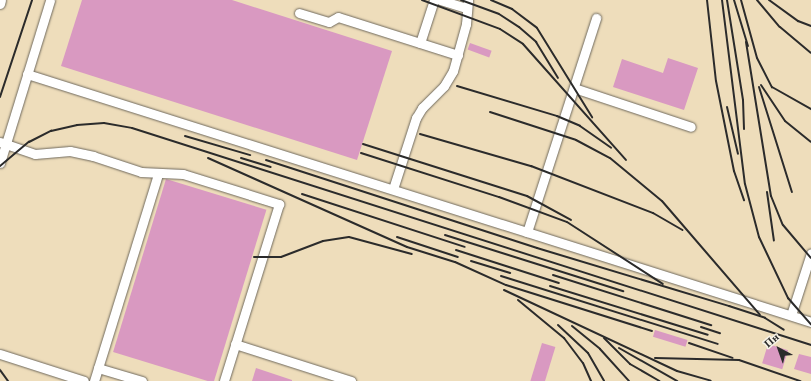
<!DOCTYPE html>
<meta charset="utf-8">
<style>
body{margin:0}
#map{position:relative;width:811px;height:381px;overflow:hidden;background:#edb;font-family:"EB Garamond",serif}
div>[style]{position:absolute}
.building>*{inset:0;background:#d999c1;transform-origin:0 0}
.roads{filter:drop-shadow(0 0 1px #6f695d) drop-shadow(0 0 1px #6f695d)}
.minor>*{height:9px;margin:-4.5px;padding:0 4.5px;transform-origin:4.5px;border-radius:4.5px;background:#fff}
.rail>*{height:2px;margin:-1px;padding:0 1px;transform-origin:1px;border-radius:1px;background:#2b2b2b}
span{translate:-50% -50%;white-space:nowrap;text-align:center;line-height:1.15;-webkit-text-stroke:3.5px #f7f3e8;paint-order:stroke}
.north{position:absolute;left:759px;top:329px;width:40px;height:40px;-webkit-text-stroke:3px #f7f3e8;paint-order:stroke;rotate:319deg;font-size:11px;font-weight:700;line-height:16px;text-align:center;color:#2b2b2b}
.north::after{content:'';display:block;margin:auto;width:14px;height:18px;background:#2b2b2b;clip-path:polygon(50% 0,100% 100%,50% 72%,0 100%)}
</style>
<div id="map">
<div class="building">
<i style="clip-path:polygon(82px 0,232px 0,392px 51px,357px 160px,61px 66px)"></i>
<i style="left:470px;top:43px;width:23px;height:7px;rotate:20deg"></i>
<i style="clip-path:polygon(668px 58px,698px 68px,684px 110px,613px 87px,622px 59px,663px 73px)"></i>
<i style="left:166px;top:179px;width:105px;height:181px;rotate:17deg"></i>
<i style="left:655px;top:330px;width:34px;height:7px;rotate:17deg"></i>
<i style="left:542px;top:343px;width:14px;height:40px;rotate:17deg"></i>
<i style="left:768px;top:344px;width:21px;height:20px;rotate:17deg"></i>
<i style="clip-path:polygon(799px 354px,811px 357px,811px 374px,794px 369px)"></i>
<i style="clip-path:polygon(256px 368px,292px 380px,292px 381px,252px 381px)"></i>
</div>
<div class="roads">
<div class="minor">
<i style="left:440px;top:0;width:27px;rotate:17deg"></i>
<i style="left:0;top:4px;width:4px;rotate:-76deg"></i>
<i style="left:299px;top:13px;width:31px;rotate:17deg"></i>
<i style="left:329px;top:22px;width:10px;rotate:-29deg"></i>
<i style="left:338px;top:17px;width:126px;rotate:17.6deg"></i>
<i style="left:420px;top:43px;width:45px;rotate:-72deg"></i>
<i style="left:27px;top:74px;width:822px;rotate:17.55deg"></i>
<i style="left:574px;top:88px;width:123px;rotate:18.4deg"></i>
<i style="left:0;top:142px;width:37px;rotate:19deg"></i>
<i style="left:35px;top:154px;width:35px;rotate:-5deg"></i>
<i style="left:70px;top:151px;width:24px;rotate:12deg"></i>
<i style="left:93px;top:156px;width:51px;rotate:18.4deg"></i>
<i style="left:141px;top:172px;width:42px;rotate:2.7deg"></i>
<i style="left:183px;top:174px;width:101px;rotate:17.4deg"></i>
<i style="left:279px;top:204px;width:185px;rotate:107.3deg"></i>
<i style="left:0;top:163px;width:170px;rotate:-72.9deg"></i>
<i style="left:393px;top:189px;width:75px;rotate:-72.1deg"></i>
<i style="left:416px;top:118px;width:12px;rotate:-59deg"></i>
<i style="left:422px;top:108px;width:31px;rotate:-45deg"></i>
<i style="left:444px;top:86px;width:17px;rotate:-59deg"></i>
<i style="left:453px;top:71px;width:49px;rotate:-74.5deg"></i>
<i style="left:466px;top:24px;width:24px;rotate:-85deg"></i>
<i style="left:527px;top:232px;width:225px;rotate:-72.1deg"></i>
<i style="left:791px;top:315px;width:65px;rotate:-72.1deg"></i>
<i style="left:235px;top:344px;width:122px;rotate:17.7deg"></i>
<i style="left:0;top:354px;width:88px;rotate:17.8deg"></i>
<i style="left:98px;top:368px;width:46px;rotate:16.5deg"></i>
<i style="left:94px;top:381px;width:217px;rotate:-72.8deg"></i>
</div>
</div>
<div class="rail">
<i style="left:422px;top:0;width:83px;rotate:20.4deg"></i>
<i style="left:500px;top:29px;width:27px;rotate:33deg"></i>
<i style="left:523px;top:44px;width:155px;rotate:48.4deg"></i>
<i style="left:461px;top:0;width:40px;rotate:20.2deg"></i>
<i style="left:499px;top:14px;width:24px;rotate:33deg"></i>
<i style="left:519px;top:27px;width:23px;rotate:41deg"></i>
<i style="left:536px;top:42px;width:42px;rotate:58.6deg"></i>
<i style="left:491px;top:0;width:23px;rotate:23deg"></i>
<i style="left:512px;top:9px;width:31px;rotate:37deg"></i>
<i style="left:537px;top:28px;width:105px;rotate:58.3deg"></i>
<i style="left:707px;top:0;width:81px;rotate:83.7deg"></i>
<i style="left:716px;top:81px;width:92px;rotate:78.7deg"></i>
<i style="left:734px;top:171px;width:31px;rotate:71deg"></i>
<i style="left:722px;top:0;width:185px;rotate:82.9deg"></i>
<i style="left:745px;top:184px;width:55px;rotate:75.2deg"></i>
<i style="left:759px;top:237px;width:68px;rotate:64.6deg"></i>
<i style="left:788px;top:298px;width:35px;rotate:49deg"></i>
<i style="left:727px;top:0;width:101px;rotate:80.9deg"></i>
<i style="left:743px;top:100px;width:29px;rotate:88deg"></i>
<i style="left:734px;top:0;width:48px;rotate:73.1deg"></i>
<i style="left:741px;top:0;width:60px;rotate:74.6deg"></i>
<i style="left:757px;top:58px;width:33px;rotate:63deg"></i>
<i style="left:772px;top:87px;width:45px;rotate:29.4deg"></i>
<i style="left:757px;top:0;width:35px;rotate:50deg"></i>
<i style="left:780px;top:27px;width:40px;rotate:40deg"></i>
<i style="left:769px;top:0;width:36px;rotate:36deg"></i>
<i style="left:798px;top:21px;width:14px;rotate:21deg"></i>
<i style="left:746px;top:42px;width:156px;rotate:80.8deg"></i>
<i style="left:771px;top:196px;width:31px;rotate:68deg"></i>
<i style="left:783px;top:225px;width:43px;rotate:49.7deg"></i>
<i style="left:761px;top:85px;width:43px;rotate:56.3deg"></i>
<i style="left:785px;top:121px;width:33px;rotate:39deg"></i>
<i style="left:457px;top:86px;width:104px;rotate:16.7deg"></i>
<i style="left:557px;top:116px;width:25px;rotate:23deg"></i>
<i style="left:580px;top:126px;width:38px;rotate:35deg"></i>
<i style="left:759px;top:87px;width:110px;rotate:72.6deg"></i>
<i style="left:0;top:97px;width:102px;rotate:-71.7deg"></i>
<i style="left:727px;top:107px;width:48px;rotate:76.8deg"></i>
<i style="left:490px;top:112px;width:90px;rotate:18deg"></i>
<i style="left:576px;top:140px;width:38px;rotate:28deg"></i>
<i style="left:610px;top:158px;width:67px;rotate:39.6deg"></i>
<i style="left:662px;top:201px;width:150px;rotate:49.3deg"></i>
<i style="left:420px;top:134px;width:116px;rotate:16.1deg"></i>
<i style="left:531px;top:166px;width:131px;rotate:21.1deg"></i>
<i style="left:653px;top:213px;width:34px;rotate:30deg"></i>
<i style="left:185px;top:136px;width:68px;rotate:16.3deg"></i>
<i style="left:363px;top:144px;width:172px;rotate:17.6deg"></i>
<i style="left:527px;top:196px;width:50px;rotate:28.6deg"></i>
<i style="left:361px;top:153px;width:145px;rotate:17.7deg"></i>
<i style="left:499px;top:197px;width:72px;rotate:20.2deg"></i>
<i style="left:567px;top:222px;width:114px;rotate:32.9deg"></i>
<i style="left:208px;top:158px;width:218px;rotate:24.1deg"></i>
<i style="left:407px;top:247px;width:50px;rotate:17.4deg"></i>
<i style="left:455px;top:262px;width:56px;rotate:24.3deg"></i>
<i style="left:506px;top:285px;width:153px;rotate:17.5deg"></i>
<i style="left:241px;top:158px;width:31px;rotate:17deg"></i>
<i style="left:266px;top:160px;width:285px;rotate:18deg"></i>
<i style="left:537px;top:248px;width:201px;rotate:16.8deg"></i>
<i style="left:729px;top:306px;width:38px;rotate:18deg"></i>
<i style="left:765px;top:318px;width:22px;rotate:32deg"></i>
<i style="left:0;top:166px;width:38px;rotate:-40deg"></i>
<i style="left:29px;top:142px;width:25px;rotate:-27deg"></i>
<i style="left:51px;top:131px;width:27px;rotate:-13deg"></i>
<i style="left:77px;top:125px;width:27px;rotate:-4deg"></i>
<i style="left:104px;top:123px;width:28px;rotate:10deg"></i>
<i style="left:132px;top:128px;width:713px;rotate:17.72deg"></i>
<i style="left:767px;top:192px;width:49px;rotate:81.9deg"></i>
<i style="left:302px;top:194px;width:171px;rotate:18deg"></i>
<i style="left:445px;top:235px;width:187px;rotate:17.5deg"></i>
<i style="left:397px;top:237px;width:64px;rotate:18.2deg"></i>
<i style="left:456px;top:250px;width:108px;rotate:17.8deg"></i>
<i style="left:254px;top:257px;width:27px"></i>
<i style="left:281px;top:257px;width:45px;rotate:-20.9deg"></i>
<i style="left:323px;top:241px;width:26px;rotate:-9deg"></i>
<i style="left:349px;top:237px;width:65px;rotate:15.1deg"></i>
<i style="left:471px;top:261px;width:41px;rotate:17.1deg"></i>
<i style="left:553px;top:275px;width:166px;rotate:17.6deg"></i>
<i style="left:501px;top:276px;width:227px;rotate:17.4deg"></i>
<i style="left:550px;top:286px;width:165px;rotate:17.2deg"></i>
<i style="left:504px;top:290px;width:191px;rotate:25.1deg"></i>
<i style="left:677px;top:371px;width:35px;rotate:16deg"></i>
<i style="left:518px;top:300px;width:60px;rotate:39.6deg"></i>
<i style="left:564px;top:338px;width:31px;rotate:53deg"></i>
<i style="left:583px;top:363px;width:20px;rotate:66deg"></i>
<i style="left:558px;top:325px;width:41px;rotate:43deg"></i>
<i style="left:588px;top:353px;width:32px;rotate:60deg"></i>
<i style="left:572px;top:326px;width:36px;rotate:39deg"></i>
<i style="left:600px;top:349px;width:43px;rotate:47.8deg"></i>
<i style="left:701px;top:327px;width:20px;rotate:18deg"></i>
<i style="left:604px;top:338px;width:37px;rotate:45deg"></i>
<i style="left:630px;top:364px;width:34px;rotate:30deg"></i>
<i style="left:689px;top:343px;width:46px;rotate:18.8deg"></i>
<i style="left:619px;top:348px;width:67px;rotate:29.6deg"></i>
<i style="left:655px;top:358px;width:84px;rotate:1.4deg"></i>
<i style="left:739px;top:360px;width:65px;rotate:19deg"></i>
<i style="left:0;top:370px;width:14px;rotate:54deg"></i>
</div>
<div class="north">Пн</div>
</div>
